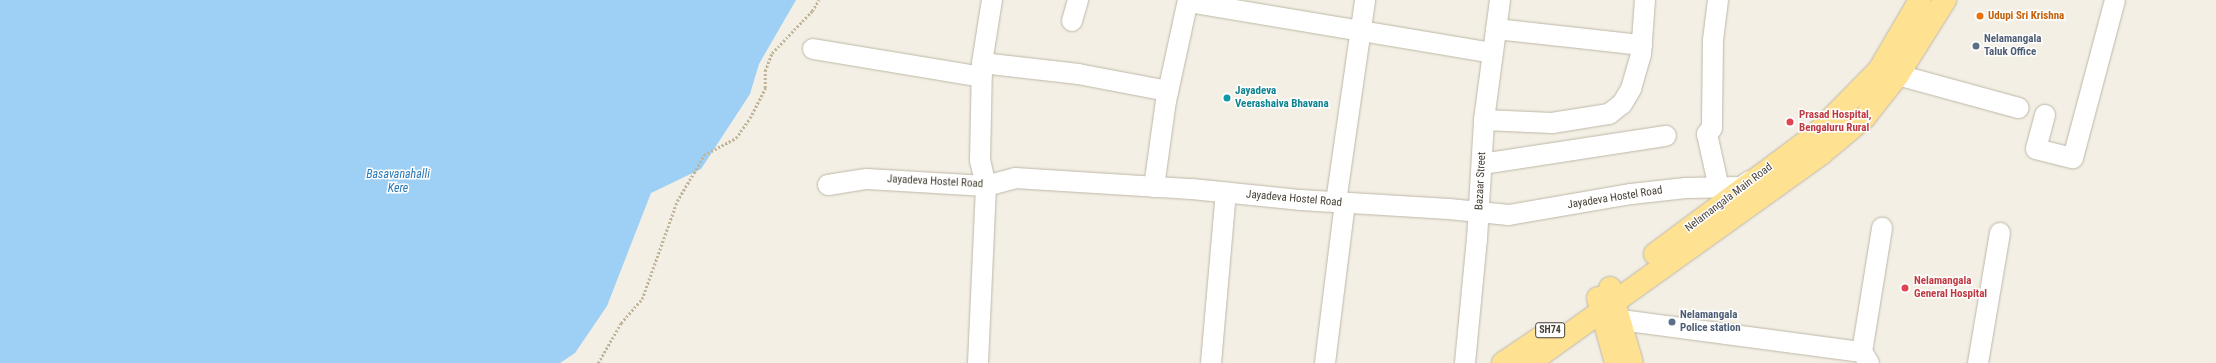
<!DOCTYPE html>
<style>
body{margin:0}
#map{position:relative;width:2216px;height:363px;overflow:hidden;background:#f3efe4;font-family:"Roboto Condensed",sans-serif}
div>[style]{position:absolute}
.water>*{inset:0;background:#9dd0f4}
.path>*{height:2.5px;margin-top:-1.25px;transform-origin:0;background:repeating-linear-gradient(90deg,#c1b397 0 2px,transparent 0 4px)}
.roads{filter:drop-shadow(0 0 1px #bfb7a7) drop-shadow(0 0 1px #bfb7a7)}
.minor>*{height:20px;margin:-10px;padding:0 10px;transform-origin:10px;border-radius:10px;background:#fff}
.major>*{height:22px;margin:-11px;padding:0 11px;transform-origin:11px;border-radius:11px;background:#ffe192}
.dots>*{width:11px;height:11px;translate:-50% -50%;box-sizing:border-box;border:2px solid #fff;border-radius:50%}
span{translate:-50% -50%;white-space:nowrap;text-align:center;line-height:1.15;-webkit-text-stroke:3px #fff;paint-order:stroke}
.shield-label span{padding:1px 3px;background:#fff;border:1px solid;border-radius:3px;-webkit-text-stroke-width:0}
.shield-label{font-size:10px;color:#463f34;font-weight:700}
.food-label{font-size:11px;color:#c56008;font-weight:700}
.left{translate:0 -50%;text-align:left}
.service-label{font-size:11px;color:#4e5e75;font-weight:700}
.culture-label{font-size:11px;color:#0d838f;font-weight:700}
.health-label{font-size:11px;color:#be3a42;font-weight:700}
.street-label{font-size:11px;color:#463f34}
.water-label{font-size:12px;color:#2879b7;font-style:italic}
</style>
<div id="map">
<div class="water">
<i style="clip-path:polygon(0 0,796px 0,759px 64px,750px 94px,701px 169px,651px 193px,607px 306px,575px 353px,560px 363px,0 363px)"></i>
</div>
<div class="path">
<i style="left:598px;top:363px;width:46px;rotate:-60.1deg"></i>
<i style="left:621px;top:323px;width:32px;rotate:-49deg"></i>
<i style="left:642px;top:299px;width:104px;rotate:-70.3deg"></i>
<i style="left:677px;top:201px;width:33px;rotate:-59deg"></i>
<i style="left:694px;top:173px;width:21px;rotate:-61deg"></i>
<i style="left:704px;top:155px;width:36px;rotate:-28deg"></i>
<i style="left:736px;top:138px;width:24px;rotate:-55deg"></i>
<i style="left:750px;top:118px;width:34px;rotate:-63deg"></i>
<i style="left:765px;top:88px;width:17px;rotate:-90deg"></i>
<i style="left:765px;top:71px;width:19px;rotate:-69deg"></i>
<i style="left:772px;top:53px;width:58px;rotate:-46.4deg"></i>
<i style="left:812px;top:11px;width:13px;rotate:-58deg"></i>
</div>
<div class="roads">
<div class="minor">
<i style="left:1718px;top:0;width:40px;rotate:97.1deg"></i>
<i style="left:1713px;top:40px;width:88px;rotate:90.7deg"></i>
<i style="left:1712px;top:128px;width:8px;rotate:130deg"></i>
<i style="left:1707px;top:134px;width:55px;rotate:77.5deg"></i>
<i style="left:1188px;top:2px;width:309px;rotate:9.5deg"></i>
<i style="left:1072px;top:21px;width:22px;rotate:-74deg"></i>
<i style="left:1496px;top:29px;width:147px;rotate:6.3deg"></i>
<i style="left:813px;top:49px;width:171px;rotate:9.4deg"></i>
<i style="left:982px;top:63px;width:97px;rotate:6.5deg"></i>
<i style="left:1078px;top:74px;width:92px;rotate:10.7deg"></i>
<i style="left:1898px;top:75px;width:125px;rotate:15.3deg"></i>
<i style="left:2045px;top:115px;width:35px;rotate:105deg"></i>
<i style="left:2036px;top:149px;width:38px;rotate:14deg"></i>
<i style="left:2073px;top:158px;width:163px;rotate:-75.1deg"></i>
<i style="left:1484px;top:120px;width:68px;rotate:2.5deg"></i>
<i style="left:1552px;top:123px;width:58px;rotate:-9deg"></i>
<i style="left:1609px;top:114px;width:16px;rotate:-38deg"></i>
<i style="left:1622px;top:104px;width:17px;rotate:-59deg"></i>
<i style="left:1631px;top:89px;width:36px;rotate:-74deg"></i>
<i style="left:1641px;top:54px;width:54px;rotate:-85.8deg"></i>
<i style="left:1482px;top:164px;width:186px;rotate:-8.7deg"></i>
<i style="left:828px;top:185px;width:39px;rotate:-9deg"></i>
<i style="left:867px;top:179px;width:119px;rotate:3.4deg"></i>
<i style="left:986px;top:186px;width:30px;rotate:-15deg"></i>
<i style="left:1015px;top:178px;width:177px;rotate:3.6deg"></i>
<i style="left:1192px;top:189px;width:110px;rotate:5.8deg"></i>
<i style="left:1301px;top:200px;width:148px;rotate:3.5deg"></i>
<i style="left:1449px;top:209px;width:60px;rotate:5.7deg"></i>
<i style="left:1509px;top:215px;width:124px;rotate:-9.8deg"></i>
<i style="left:1631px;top:194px;width:55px;rotate:-6.2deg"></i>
<i style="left:1686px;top:188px;width:55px;rotate:-1deg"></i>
<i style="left:1741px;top:187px;width:11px;rotate:-34deg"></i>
<i style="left:1154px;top:187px;width:87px;rotate:-82.1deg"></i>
<i style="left:1166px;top:101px;width:103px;rotate:-77.7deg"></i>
<i style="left:1336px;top:202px;width:204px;rotate:-81.8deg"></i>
<i style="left:1621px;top:320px;width:243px;rotate:7.6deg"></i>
<i style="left:978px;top:363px;width:177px;rotate:-87.4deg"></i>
<i style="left:986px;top:186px;width:27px;rotate:-103deg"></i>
<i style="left:980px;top:160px;width:97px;rotate:-88.8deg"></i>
<i style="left:982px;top:63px;width:64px;rotate:-81deg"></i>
<i style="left:1211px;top:363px;width:171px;rotate:-85deg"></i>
<i style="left:1325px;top:363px;width:161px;rotate:-82.9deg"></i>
<i style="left:1465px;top:363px;width:125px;rotate:-84.5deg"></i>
<i style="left:1477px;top:239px;width:119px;rotate:-86.6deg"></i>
<i style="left:1484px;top:120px;width:121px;rotate:-82.4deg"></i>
<i style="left:1869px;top:363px;width:13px;rotate:-122deg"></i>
<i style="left:1862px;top:352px;width:126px;rotate:-80.8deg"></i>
<i style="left:1978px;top:363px;width:132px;rotate:-80.4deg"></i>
</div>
<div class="major">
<i style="left:1655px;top:254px;width:199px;rotate:-36.6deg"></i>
<i style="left:1815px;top:135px;width:91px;rotate:-45.4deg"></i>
<i style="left:1879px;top:70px;width:81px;rotate:-59.6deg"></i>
<i style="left:1610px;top:288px;width:78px;rotate:73.7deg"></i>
<i style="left:1598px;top:298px;width:67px;rotate:74.5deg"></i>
<i style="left:1503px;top:363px;width:45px;rotate:-34deg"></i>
<i style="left:1529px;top:363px;width:360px;rotate:-35.6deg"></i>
<i style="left:1822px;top:153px;width:55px;rotate:-39.8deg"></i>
<i style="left:1864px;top:118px;width:55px;rotate:-51.7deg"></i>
<i style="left:1898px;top:75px;width:89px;rotate:-57.9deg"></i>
</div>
</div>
<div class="dots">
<i style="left:1980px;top:16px;background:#e8710a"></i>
<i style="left:1976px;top:46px;background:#5c6f8a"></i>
<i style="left:1227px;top:98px;background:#0f9aa8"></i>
<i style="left:1790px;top:122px;background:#e0444e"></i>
<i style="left:1905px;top:288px;background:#e0444e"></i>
<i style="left:1672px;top:322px;background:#5c6f8a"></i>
</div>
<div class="shield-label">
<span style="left:1550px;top:330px">SH74</span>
</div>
<div class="food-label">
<span class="left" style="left:1988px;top:16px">Udupi Sri Krishna</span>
</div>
<div class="service-label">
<span class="left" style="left:1984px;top:46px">Nelamangala<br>Taluk Office</span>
<span class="left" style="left:1680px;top:322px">Nelamangala<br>Police station</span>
</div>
<div class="culture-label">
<span class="left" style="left:1235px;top:98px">Jayadeva<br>Veerashaiva Bhavana</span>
</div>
<div class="health-label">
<span class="left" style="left:1799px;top:122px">Prasad Hospital,<br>Bengaluru Rural</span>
<span class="left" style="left:1914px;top:288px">Nelamangala<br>General Hospital</span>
</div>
<div class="street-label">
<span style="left:1481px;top:181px;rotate:-87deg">Bazaar Street</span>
<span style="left:935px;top:182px;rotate:3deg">Jayadeva Hostel Road</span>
<span style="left:1615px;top:198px;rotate:-9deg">Jayadeva Hostel Road</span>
<span style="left:1729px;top:198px;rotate:-37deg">Nelamangala Main Road</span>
<span style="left:1294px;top:199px;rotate:5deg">Jayadeva Hostel Road</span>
</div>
<div class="water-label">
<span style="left:398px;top:182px">Basavanahalli<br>Kere</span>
</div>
</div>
